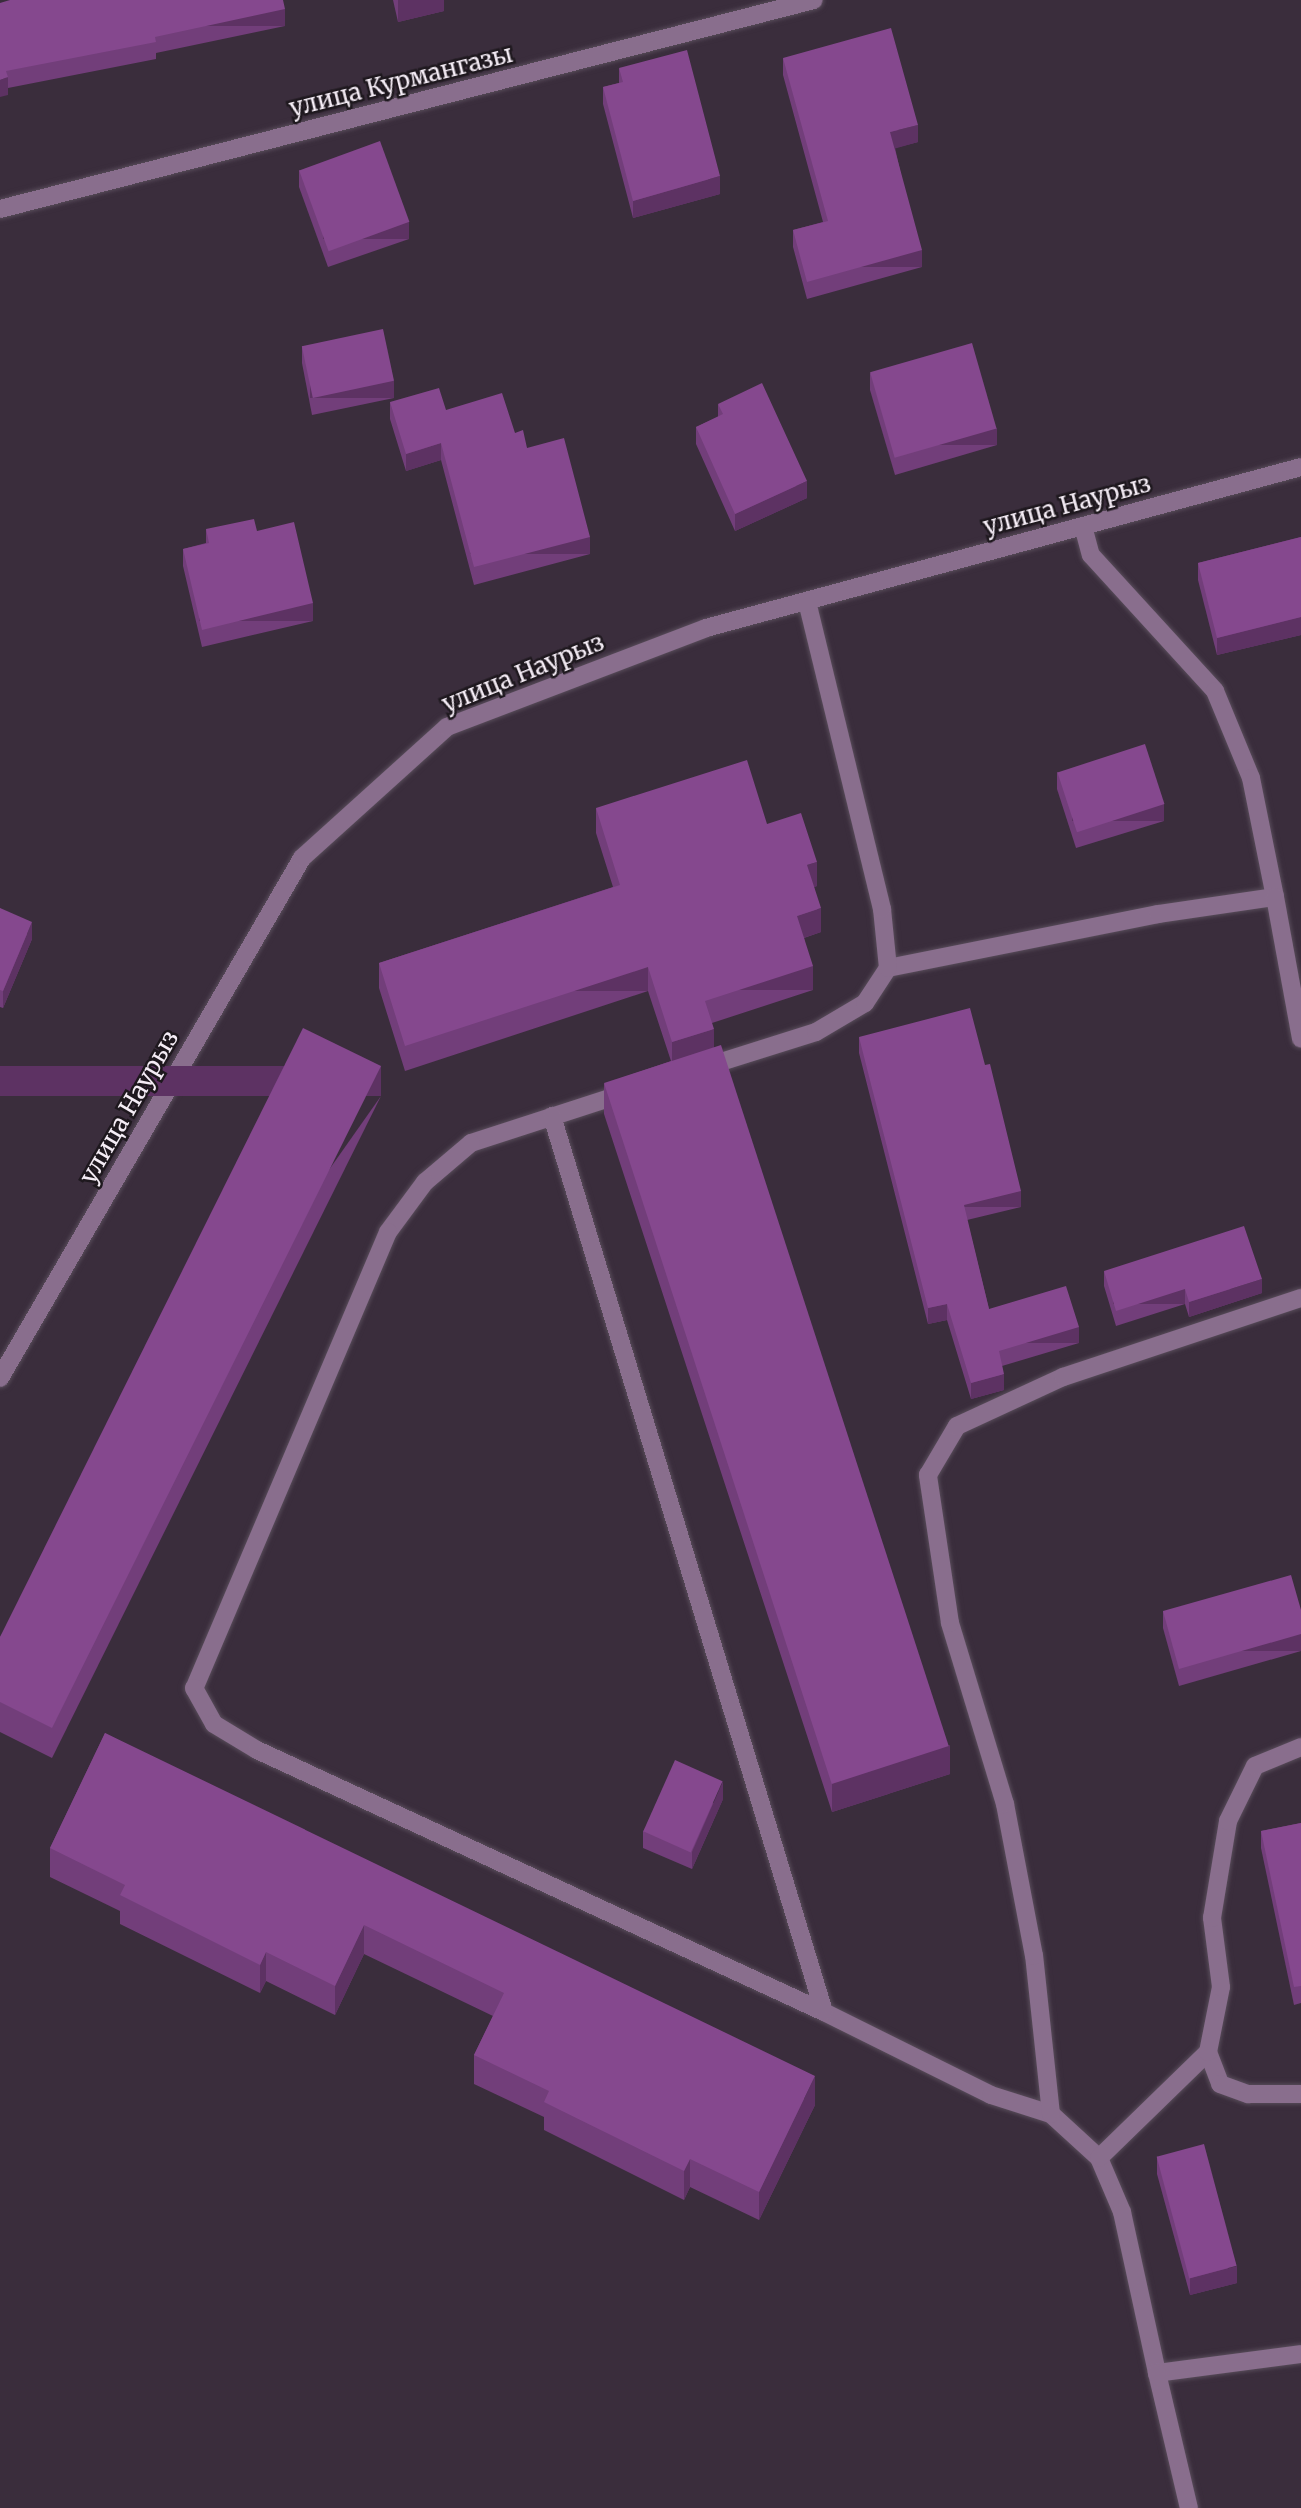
<!DOCTYPE html>
<meta charset="utf-8">
<style>
body{margin:0}
#map{position:relative;width:1301px;height:2508px;overflow:hidden;background:#3a2d3c;font-family:Merriweather,serif}
div>[style]{position:absolute}
.roads{filter:drop-shadow(0 0 2px #584c5a) drop-shadow(0 0 2px #584c5a)}
.minor>*{height:18px;margin:-9px;padding:0 9px;transform-origin:9px;border-radius:9px;background:#896e8d}
.wall>*{inset:0;background:#723e7a}
.shaded-wall>*{inset:0;background:#5d3263;transform-origin:0 0}
.building>*{inset:0;background:#85488e;transform-origin:0 0}
span{translate:-50% -50%;white-space:nowrap;text-align:center;line-height:1.15;-webkit-text-stroke:5px #1e181e;paint-order:stroke}
.street-label{font-size:24px;color:#f5edf6}
</style>
<div id="map">
<div class="roads">
<div class="minor">
<i style="left:0;top:209px;width:840px;rotate:-14.4deg"></i>
<i style="left:1083px;top:526px;width:30px;rotate:75deg"></i>
<i style="left:1091px;top:555px;width:184px;rotate:47.6deg"></i>
<i style="left:1215px;top:691px;width:94px;rotate:67.5deg"></i>
<i style="left:1251px;top:778px;width:121px;rotate:78.6deg"></i>
<i style="left:888px;top:968px;width:275px;rotate:-11.3deg"></i>
<i style="left:1158px;top:914px;width:118px;rotate:-8.3deg"></i>
<i style="left:1275px;top:897px;width:144px;rotate:79.6deg"></i>
<i style="left:705px;top:1067px;width:116px;rotate:-17.5deg"></i>
<i style="left:816px;top:1032px;width:57px;rotate:-30.6deg"></i>
<i style="left:865px;top:1003px;width:42px;rotate:-56.7deg"></i>
<i style="left:888px;top:968px;width:59px;rotate:-95.8deg"></i>
<i style="left:882px;top:909px;width:317px;rotate:-103.7deg"></i>
<i style="left:625px;top:1093px;width:162px;rotate:162deg"></i>
<i style="left:471px;top:1143px;width:60px;rotate:139.7deg"></i>
<i style="left:425px;top:1182px;width:62px;rotate:126.5deg"></i>
<i style="left:388px;top:1232px;width:496px;rotate:113deg"></i>
<i style="left:194px;top:1688px;width:41px;rotate:60.9deg"></i>
<i style="left:214px;top:1724px;width:50px;rotate:31.2deg"></i>
<i style="left:257px;top:1750px;width:625px;rotate:24.8deg"></i>
<i style="left:824px;top:2012px;width:186px;rotate:26.4deg"></i>
<i style="left:991px;top:2095px;width:63px;rotate:17.6deg"></i>
<i style="left:1051px;top:2114px;width:65px;rotate:42.5deg"></i>
<i style="left:1099px;top:2158px;width:59px;rotate:66.9deg"></i>
<i style="left:1122px;top:2212px;width:165px;rotate:77.7deg"></i>
<i style="left:1157px;top:2373px;width:145px;rotate:-7.5deg"></i>
<i style="left:552px;top:1116px;width:936px;rotate:73.11deg"></i>
<i style="left:0;top:1378px;width:601px;rotate:-59.85deg"></i>
<i style="left:302px;top:858px;width:195px;rotate:-42.1deg"></i>
<i style="left:447px;top:727px;width:277px;rotate:-20.9deg"></i>
<i style="left:706px;top:628px;width:616px;rotate:-15.14deg"></i>
<i style="left:1208px;top:2052px;width:34px;rotate:69deg"></i>
<i style="left:1220px;top:2084px;width:30px;rotate:20deg"></i>
<i style="left:1248px;top:2094px;width:53px"></i>
<i style="left:1051px;top:2114px;width:159px;rotate:-96.1deg"></i>
<i style="left:1034px;top:1956px;width:155px;rotate:-100.8deg"></i>
<i style="left:1005px;top:1804px;width:189px;rotate:-106.9deg"></i>
<i style="left:950px;top:1623px;width:150px;rotate:-98.5deg"></i>
<i style="left:928px;top:1475px;width:57px;rotate:-59.4deg"></i>
<i style="left:957px;top:1426px;width:117px;rotate:-24.8deg"></i>
<i style="left:1063px;top:1377px;width:251px;rotate:-18.4deg"></i>
<i style="left:1099px;top:2158px;width:152px;rotate:-44.2deg"></i>
<i style="left:1208px;top:2052px;width:66px;rotate:-78.7deg"></i>
<i style="left:1221px;top:1987px;width:70px;rotate:-97.4deg"></i>
<i style="left:1212px;top:1918px;width:98px;rotate:-80.6deg"></i>
<i style="left:1228px;top:1821px;width:61px;rotate:-63.9deg"></i>
<i style="left:1255px;top:1766px;width:50px;rotate:-22.4deg"></i>
<i style="left:1157px;top:2373px;width:139px;rotate:76.7deg"></i>
</div>
</div>
<div class="wall">
<i style="clip-path:polygon(393px 0,444px 0,444px 11px,398px 22px)"></i>
<i style="clip-path:polygon(0 3px,285px 26px,156px 53px,156px 59px,8px 88px,8px 95px)"></i>
<i style="clip-path:polygon(783px 58px,918px 142px,895px 148px,922px 267px,807px 299px,793px 247px,793px 230px,823px 222px,783px 75px)"></i>
<i style="clip-path:polygon(619px 68px,720px 194px,633px 218px,603px 104px,603px 87px,619px 83px)"></i>
<i style="clip-path:polygon(299px 170px,409px 239px,328px 267px,299px 187px)"></i>
<i style="clip-path:polygon(302px 346px,394px 398px,312px 415px,302px 363px)"></i>
<i style="clip-path:polygon(870px 373px,997px 445px,895px 475px,870px 390px)"></i>
<i style="clip-path:polygon(390px 402px,446px 410px,515px 433px,527px 448px,590px 554px,474px 585px,441px 460px,406px 471px,390px 419px)"></i>
<i style="clip-path:polygon(718px 404px,807px 498px,735px 531px,696px 444px,696px 427px,718px 417px)"></i>
<i style="clip-path:polygon(206px 529px,313px 621px,202px 647px,183px 566px,183px 549px,206px 543px)"></i>
<i style="clip-path:polygon(1301px 537px,1301px 635px,1217px 655px,1198px 580px,1198px 563px)"></i>
<i style="clip-path:polygon(1057px 772px,1164px 821px,1076px 848px,1057px 789px)"></i>
<i style="clip-path:polygon(596px 808px,767px 824px,817px 886px,814px 887px,821px 932px,804px 938px,813px 990px,712px 1023px,714px 1047px,950px 1774px,832px 1812px,604px 1114px,604px 1084px,671px 1061px,648px 991px,405px 1071px,379px 988px,379px 963px,613px 887px,596px 833px)"></i>
<i style="clip-path:polygon(0 908px,32px 939px,3px 1008px,0 1007px)"></i>
<i style="clip-path:polygon(859px 1037px,1021px 1207px,967px 1220px,989px 1309px,1079px 1343px,1002px 1366px,1004px 1390px,971px 1399px,947px 1320px,928px 1324px,859px 1053px)"></i>
<i style="clip-path:polygon(381px 1096px,52px 1758px,0 1732px,0 1637px)"></i>
<i style="clip-path:polygon(1104px 1271px,1262px 1293px,1189px 1317px,1185px 1304px,1116px 1326px,1104px 1286px)"></i>
<i style="clip-path:polygon(1301px 1610px,1301px 1651px,1179px 1686px,1163px 1628px,1163px 1611px)"></i>
<i style="clip-path:polygon(105px 1733px,815px 2105px,759px 2220px,690px 2187px,684px 2200px,544px 2130px,544px 2117px,474px 2084px,474px 2055px,493px 2016px,364px 1954px,335px 2015px,266px 1981px,260px 1993px,120px 1924px,120px 1911px,50px 1877px,50px 1848px)"></i>
<i style="clip-path:polygon(723px 1799px,692px 1869px,643px 1848px,643px 1831px)"></i>
<i style="clip-path:polygon(1301px 1823px,1301px 2003px,1294px 2005px,1261px 1848px,1261px 1831px)"></i>
<i style="clip-path:polygon(1157px 2156px,1237px 2283px,1190px 2295px,1157px 2174px)"></i>
</div>
<div class="shaded-wall">
<i style="clip-path:polygon(398px 0,444px 0,444px 11px,398px 22px)"></i>
<i style="left:285px;top:9px;width:17px;height:133px;rotate:90deg"></i>
<i style="clip-path:polygon(8px 77px,8px 95px,0 97px,0 80px)"></i>
<i style="clip-path:polygon(918px 125px,918px 142px,890px 150px,890px 132px)"></i>
<i style="clip-path:polygon(720px 176px,720px 194px,633px 218px,633px 201px)"></i>
<i style="left:409px;top:222px;width:17px;height:86px;rotate:90deg"></i>
<i style="left:922px;top:250px;width:17px;height:119px;rotate:90deg"></i>
<i style="left:394px;top:381px;width:17px;height:84px;rotate:90deg"></i>
<i style="left:997px;top:428px;width:17px;height:106px;rotate:90deg"></i>
<i style="clip-path:polygon(441px 443px,441px 460px,406px 471px,406px 454px)"></i>
<i style="clip-path:polygon(807px 481px,807px 498px,735px 531px,735px 514px)"></i>
<i style="left:590px;top:537px;width:17px;height:120px;rotate:90deg"></i>
<i style="left:313px;top:603px;width:18px;height:114px;rotate:90deg"></i>
<i style="clip-path:polygon(1301px 617px,1301px 635px,1217px 655px,1217px 638px)"></i>
<i style="left:1164px;top:804px;width:17px;height:92px;rotate:90deg"></i>
<i style="clip-path:polygon(817px 862px,817px 886px,807px 889px,807px 865px)"></i>
<i style="clip-path:polygon(821px 908px,821px 932px,797px 940px,797px 916px)"></i>
<i style="clip-path:polygon(32px 922px,32px 939px,3px 1008px,3px 991px)"></i>
<i style="left:813px;top:966px;width:24px;height:114px;rotate:90deg"></i>
<i style="left:648px;top:967px;width:24px;height:256px;rotate:90deg"></i>
<i style="clip-path:polygon(714px 1029px,714px 1053px,672px 1066px,672px 1042px)"></i>
<i style="left:381px;top:1066px;width:30px;height:739px;rotate:90deg"></i>
<i style="left:1021px;top:1191px;width:16px;height:59px;rotate:90deg"></i>
<i style="clip-path:polygon(1262px 1279px,1262px 1293px,1189px 1317px,1189px 1302px)"></i>
<i style="left:1185px;top:1289px;width:15px;height:72px;rotate:90deg"></i>
<i style="clip-path:polygon(947px 1304px,947px 1320px,928px 1324px,928px 1308px)"></i>
<i style="left:1079px;top:1327px;width:16px;height:84px;rotate:90deg"></i>
<i style="clip-path:polygon(1004px 1374px,1004px 1390px,971px 1399px,971px 1383px)"></i>
<i style="left:1301px;top:1634px;width:17px;height:127px;rotate:90deg"></i>
<i style="clip-path:polygon(950px 1745px,950px 1774px,832px 1812px,832px 1782px)"></i>
<i style="clip-path:polygon(723px 1781px,723px 1799px,692px 1869px,692px 1852px)"></i>
<i style="clip-path:polygon(364px 1925px,364px 1954px,335px 2015px,335px 1986px)"></i>
<i style="clip-path:polygon(266px 1952px,266px 1981px,260px 1993px,260px 1965px)"></i>
<i style="clip-path:polygon(815px 2076px,815px 2105px,759px 2220px,759px 2192px)"></i>
<i style="clip-path:polygon(690px 2159px,690px 2187px,684px 2200px,684px 2171px)"></i>
<i style="clip-path:polygon(1237px 2266px,1237px 2283px,1190px 2295px,1190px 2278px)"></i>
</div>
<div class="building">
<i style="clip-path:polygon(10px 0,283px 0,285px 9px,155px 37px,156px 42px,6px 71px,8px 77px,0 80px,0 3px)"></i>
<i style="clip-path:polygon(891px 28px,918px 125px,890px 132px,922px 250px,807px 282px,793px 230px,828px 221px,783px 58px)"></i>
<i style="clip-path:polygon(687px 50px,720px 176px,633px 201px,603px 87px,623px 82px,619px 68px)"></i>
<i style="left:380px;top:141px;width:86px;height:86px;rotate:70deg"></i>
<i style="left:383px;top:329px;width:53px;height:83px;rotate:78deg"></i>
<i style="left:972px;top:343px;width:89px;height:106px;rotate:74deg"></i>
<i style="clip-path:polygon(762px 383px,807px 481px,735px 514px,696px 427px,723px 414px,718px 404px)"></i>
<i style="clip-path:polygon(439px 388px,446px 410px,502px 393px,515px 433px,523px 430px,527px 448px,564px 438px,590px 537px,474px 567px,441px 443px,406px 454px,390px 402px)"></i>
<i style="clip-path:polygon(254px 519px,257px 531px,294px 522px,313px 603px,202px 630px,183px 549px,209px 543px,206px 529px)"></i>
<i style="clip-path:polygon(1301px 537px,1301px 617px,1217px 638px,1198px 563px)"></i>
<i style="left:1145px;top:744px;width:63px;height:92px;rotate:72deg"></i>
<i style="clip-path:polygon(747px 760px,767px 824px,801px 813px,817px 862px,807px 865px,821px 908px,797px 916px,813px 966px,705px 1001px,714px 1029px,672px 1042px,648px 967px,405px 1046px,379px 963px,620px 885px,596px 808px)"></i>
<i style="clip-path:polygon(0 908px,32px 922px,3px 991px,0 990px)"></i>
<i style="clip-path:polygon(970px 1008px,985px 1065px,990px 1064px,1021px 1191px,964px 1205px,989px 1309px,1066px 1286px,1079px 1327px,999px 1351px,1004px 1374px,971px 1383px,947px 1304px,928px 1308px,859px 1037px)"></i>
<i style="clip-path:polygon(303px 1028px,381px 1066px,52px 1728px,0 1702px,0 1637px)"></i>
<i style="left:721px;top:1045px;width:737px;height:123px;rotate:72deg"></i>
<i style="clip-path:polygon(1244px 1226px,1262px 1279px,1189px 1302px,1185px 1289px,1116px 1311px,1104px 1271px)"></i>
<i style="clip-path:polygon(1291px 1575px,1301px 1610px,1301px 1634px,1179px 1669px,1163px 1611px)"></i>
<i style="clip-path:polygon(105px 1733px,815px 2076px,759px 2192px,690px 2159px,684px 2171px,544px 2102px,549px 2091px,474px 2055px,504px 1993px,364px 1925px,335px 1986px,266px 1952px,260px 1965px,120px 1895px,125px 1885px,50px 1848px)"></i>
<i style="left:675px;top:1760px;width:52px;height:78px;rotate:24deg"></i>
<i style="clip-path:polygon(1301px 1823px,1301px 1986px,1294px 1987px,1261px 1831px)"></i>
<i style="left:1204px;top:2144px;width:126px;height:49px;rotate:75deg"></i>
</div>
<div class="street-label">
<span style="left:401px;top:81px;rotate:-14deg">улица Курмангазы</span>
<span style="left:1067px;top:505px;rotate:-15deg">улица Наурыз</span>
<span style="left:523px;top:673px;rotate:-22deg">улица Наурыз</span>
<span style="left:129px;top:1107px;rotate:-60deg">улица Наурыз</span>
</div>
</div>
